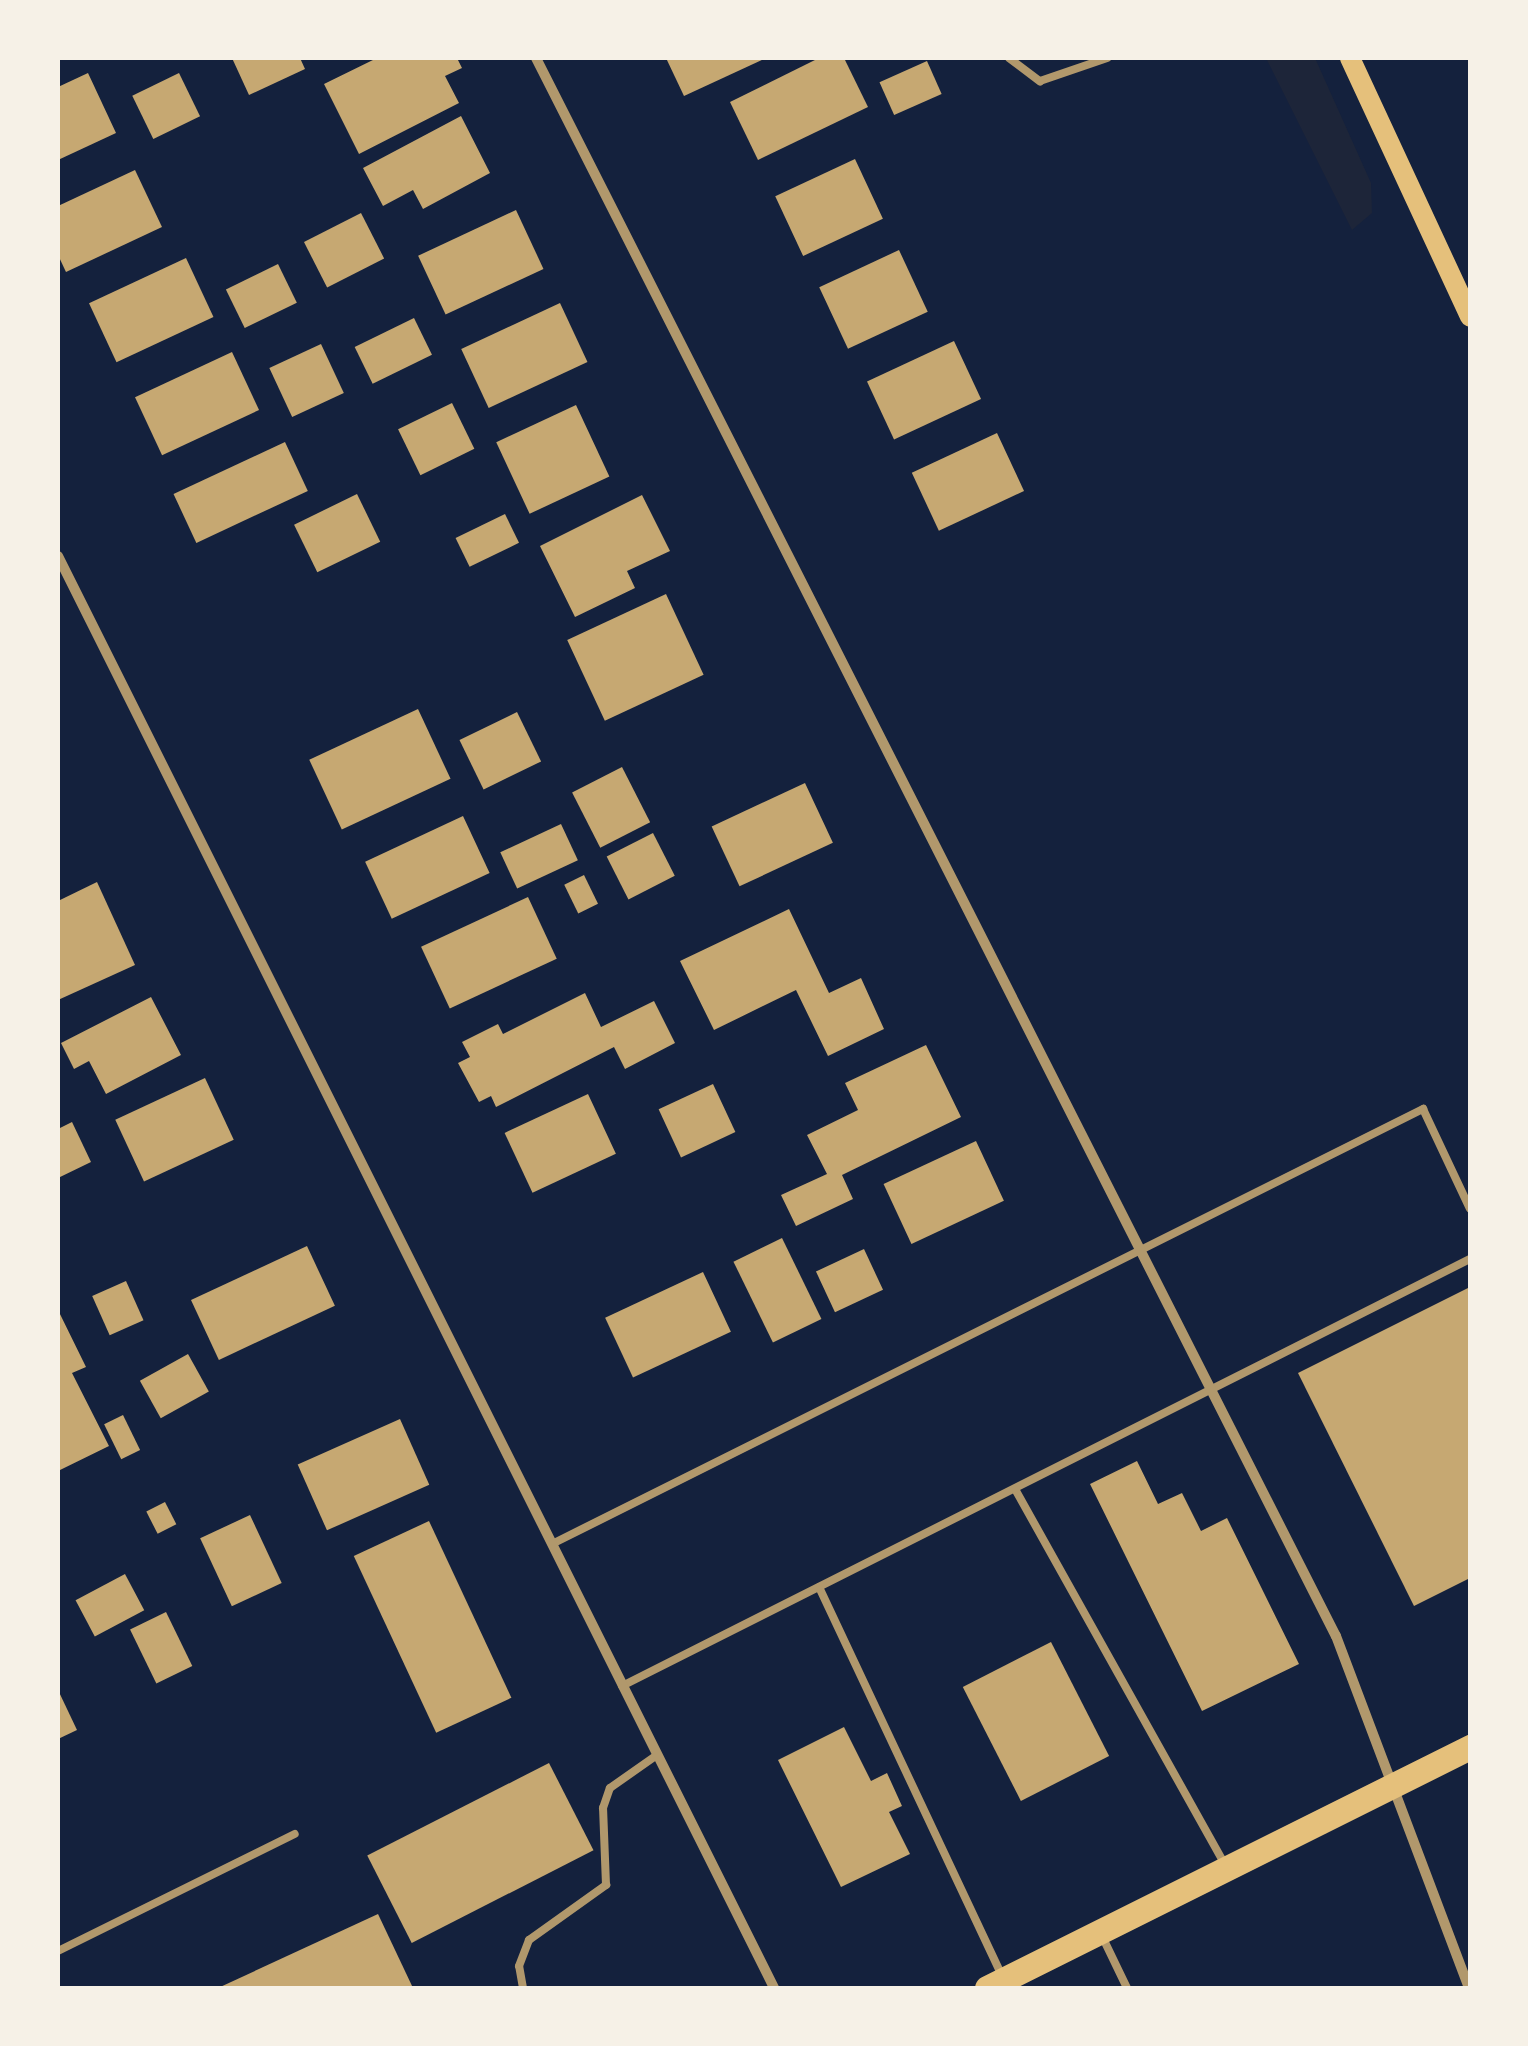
<!DOCTYPE html>
<style>
body{margin:0}
#map{position:relative;width:1528px;height:2046px;overflow:hidden;background:#14213d;font-family:Quicksand,sans-serif}
div>[style]{position:absolute}
.green>*{inset:0;background:#1d2539}
.building>*{inset:0;background:#c6a872;transform-origin:0 0}
.service>*{height:8px;margin:-4px;padding:0 4px;transform-origin:4px;border-radius:4px;background:#b1986c}
.minor>*{height:10px;margin:-5px;padding:0 5px;transform-origin:5px;border-radius:5px;background:#b1986c}
.secondary>*{height:20px;margin:-10px;padding:0 10px;transform-origin:10px;border-radius:10px;background:#e5c07b}
.primary>*{height:25px;margin:-12.5px;padding:0 12.5px;transform-origin:12.5px;border-radius:12.5px;background:#e5c07b}
span{translate:-50% -50%;white-space:nowrap;text-align:center;line-height:1.15;-webkit-text-stroke:9px #f6f1e7;paint-order:stroke}
.frame{position:absolute;inset:0;border:60px solid #f6f1e7;pointer-events:none}
</style>
<div id="map">
<div class="green">
<i style="clip-path:polygon(1266px 58px,1315px 58px,1371px 183px,1372px 213px,1352px 230px)"></i>
</div>
<div class="building">
<i style="clip-path:polygon(232px 58px,300px 58px,305px 69px,249px 95px)"></i>
<i style="clip-path:polygon(377px 58px,457px 58px,462px 68px,445px 76px,459px 103px,359px 154px,324px 84px)"></i>
<i style="clip-path:polygon(666px 58px,766px 58px,684px 96px)"></i>
<i style="clip-path:polygon(819px 58px,844px 58px,868px 107px,758px 160px,730px 102px)"></i>
<i style="left:927px;top:61px;width:36px;height:52px;rotate:66deg"></i>
<i style="clip-path:polygon(88px 73px,116px 133px,58px 160px,58px 87px)"></i>
<i style="left:179px;top:73px;width:48px;height:52px;rotate:64deg"></i>
<i style="clip-path:polygon(461px 116px,490px 173px,423px 209px,413px 190px,383px 206px,363px 168px)"></i>
<i style="left:855px;top:159px;width:66px;height:88px;rotate:65deg"></i>
<i style="clip-path:polygon(135px 170px,162px 227px,66px 272px,58px 255px,58px 206px)"></i>
<i style="left:516px;top:210px;width:65px;height:108px;rotate:65deg"></i>
<i style="left:361px;top:213px;width:51px;height:64px;rotate:63deg"></i>
<i style="left:899px;top:250px;width:68px;height:88px;rotate:65deg"></i>
<i style="left:186px;top:258px;width:65px;height:107px;rotate:65deg"></i>
<i style="left:278px;top:264px;width:43px;height:58px;rotate:64deg"></i>
<i style="left:560px;top:303px;width:65px;height:109px;rotate:65deg"></i>
<i style="left:414px;top:318px;width:41px;height:66px;rotate:64deg"></i>
<i style="left:954px;top:341px;width:64px;height:96px;rotate:65deg"></i>
<i style="left:321px;top:344px;width:54px;height:57px;rotate:65deg"></i>
<i style="left:232px;top:352px;width:64px;height:107px;rotate:65deg"></i>
<i style="left:452px;top:403px;width:51px;height:60px;rotate:64deg"></i>
<i style="left:576px;top:405px;width:79px;height:88px;rotate:65deg"></i>
<i style="left:997px;top:433px;width:64px;height:94px;rotate:65deg"></i>
<i style="left:285px;top:442px;width:54px;height:123px;rotate:65deg"></i>
<i style="left:357px;top:494px;width:53px;height:70px;rotate:64deg"></i>
<i style="clip-path:polygon(642px 495px,670px 551px,627px 571px,635px 588px,575px 617px,540px 546px)"></i>
<i style="left:505px;top:514px;width:32px;height:55px;rotate:64deg"></i>
<i style="left:666px;top:594px;width:89px;height:109px;rotate:65deg"></i>
<i style="left:418px;top:709px;width:77px;height:120px;rotate:65deg"></i>
<i style="left:517px;top:712px;width:55px;height:64px;rotate:64deg"></i>
<i style="left:622px;top:767px;width:62px;height:56px;rotate:63deg"></i>
<i style="left:805px;top:783px;width:66px;height:103px;rotate:65deg"></i>
<i style="left:463px;top:816px;width:63px;height:108px;rotate:65deg"></i>
<i style="left:561px;top:824px;width:40px;height:67px;rotate:65deg"></i>
<i style="left:653px;top:833px;width:48px;height:52px;rotate:63deg"></i>
<i style="left:584px;top:875px;width:32px;height:22px;rotate:64deg"></i>
<i style="clip-path:polygon(97px 882px,135px 965px,58px 1000px,58px 901px)"></i>
<i style="left:528px;top:897px;width:68px;height:118px;rotate:65deg"></i>
<i style="clip-path:polygon(789px 909px,829px 993px,861px 978px,884px 1029px,828px 1056px,796px 990px,714px 1030px,680px 961px)"></i>
<i style="clip-path:polygon(585px 993px,601px 1027px,654px 1001px,675px 1043px,625px 1069px,614px 1047px,496px 1107px,491px 1096px,479px 1102px,458px 1063px,470px 1057px,462px 1042px,498px 1024px,503px 1034px)"></i>
<i style="clip-path:polygon(151px 997px,181px 1055px,106px 1094px,89px 1061px,74px 1069px,61px 1043px)"></i>
<i style="clip-path:polygon(926px 1045px,961px 1117px,842px 1175px,853px 1199px,796px 1226px,781px 1195px,827px 1174px,807px 1135px,858px 1110px,845px 1083px)"></i>
<i style="left:205px;top:1078px;width:68px;height:99px;rotate:65deg"></i>
<i style="left:713px;top:1084px;width:53px;height:60px;rotate:65deg"></i>
<i style="left:588px;top:1094px;width:66px;height:92px;rotate:65deg"></i>
<i style="clip-path:polygon(72px 1122px,91px 1162px,58px 1178px,58px 1129px)"></i>
<i style="left:976px;top:1141px;width:66px;height:102px;rotate:65deg"></i>
<i style="left:782px;top:1238px;width:90px;height:54px;rotate:64deg"></i>
<i style="left:307px;top:1246px;width:66px;height:128px;rotate:65deg"></i>
<i style="left:864px;top:1249px;width:45px;height:53px;rotate:65deg"></i>
<i style="left:703px;top:1272px;width:66px;height:108px;rotate:65deg"></i>
<i style="left:126px;top:1281px;width:43px;height:37px;rotate:66deg"></i>
<i style="clip-path:polygon(1470px 1287px,1470px 1578px,1414px 1606px,1298px 1373px)"></i>
<i style="clip-path:polygon(58px 1310px,86px 1367px,72px 1373px,109px 1446px,58px 1471px)"></i>
<i style="left:188px;top:1354px;width:43px;height:55px;rotate:61deg"></i>
<i style="left:123px;top:1415px;width:39px;height:21px;rotate:64deg"></i>
<i style="left:400px;top:1419px;width:72px;height:112px;rotate:66deg"></i>
<i style="clip-path:polygon(1137px 1461px,1158px 1504px,1182px 1493px,1201px 1531px,1227px 1518px,1299px 1664px,1202px 1711px,1090px 1484px)"></i>
<i style="left:165px;top:1502px;width:25px;height:21px;rotate:63deg"></i>
<i style="left:250px;top:1515px;width:75px;height:55px;rotate:65deg"></i>
<i style="left:429px;top:1521px;width:195px;height:83px;rotate:65deg"></i>
<i style="left:125px;top:1574px;width:41px;height:56px;rotate:62deg"></i>
<i style="left:166px;top:1612px;width:60px;height:40px;rotate:64deg"></i>
<i style="left:1051px;top:1642px;width:128px;height:99px;rotate:63deg"></i>
<i style="clip-path:polygon(58px 1690px,77px 1730px,58px 1739px)"></i>
<i style="clip-path:polygon(844px 1727px,871px 1781px,887px 1773px,902px 1806px,889px 1812px,910px 1854px,841px 1887px,778px 1760px)"></i>
<i style="left:549px;top:1763px;width:98px;height:204px;rotate:63deg"></i>
<i style="clip-path:polygon(378px 1914px,413px 1988px,218px 1988px)"></i>
</div>
<div class="service">
<i style="left:1009px;top:58px;width:39px;rotate:37deg"></i>
<i style="left:1040px;top:81px;width:71px;rotate:-18.9deg"></i>
<i style="left:1015px;top:1489px;width:430px;rotate:60.8deg"></i>
<i style="left:552px;top:1544px;width:974px;rotate:-26.54deg"></i>
<i style="left:1423px;top:1109px;width:110px;rotate:64.8deg"></i>
<i style="left:819px;top:1587px;width:430px;rotate:64.8deg"></i>
<i style="left:622px;top:1686px;width:949px;rotate:-26.73deg"></i>
<i style="left:1101px;top:1934px;width:60px;rotate:64.3deg"></i>
<i style="left:58px;top:1951px;width:264px;rotate:-26.3deg"></i>
<i style="left:523px;top:1988px;width:22px;rotate:-100deg"></i>
<i style="left:519px;top:1966px;width:28px;rotate:-69deg"></i>
<i style="left:529px;top:1940px;width:95px;rotate:-35.5deg"></i>
<i style="left:606px;top:1885px;width:77px;rotate:-92.2deg"></i>
<i style="left:603px;top:1808px;width:21px;rotate:-71deg"></i>
<i style="left:610px;top:1788px;width:57px;rotate:-35.1deg"></i>
</div>
<div class="minor">
<i style="left:536px;top:58px;width:1769px;rotate:63.12deg"></i>
<i style="left:1336px;top:1636px;width:376px;rotate:69.3deg"></i>
<i style="left:58px;top:556px;width:1601px;rotate:63.43deg"></i>
</div>
<div class="secondary">
<i style="left:1350px;top:58px;width:285px;rotate:65.1deg"></i>
</div>
<div class="primary">
<i style="left:987px;top:1988px;width:540px;rotate:-26.52deg"></i>
</div>
<div class="frame"></div>
</div>
